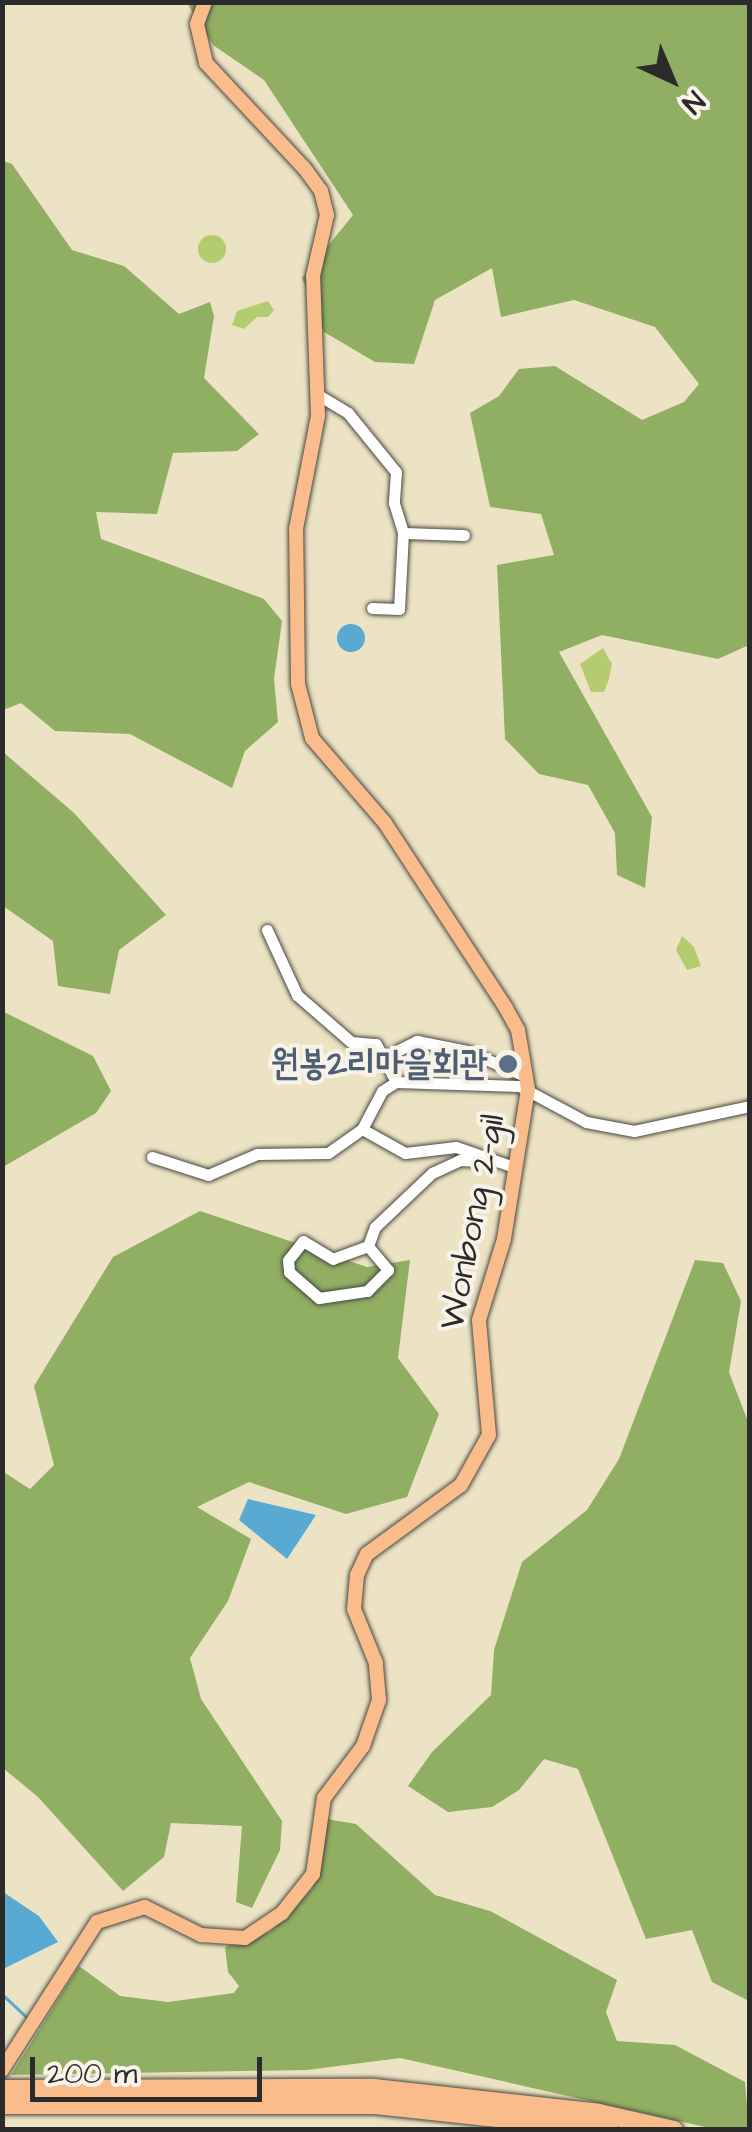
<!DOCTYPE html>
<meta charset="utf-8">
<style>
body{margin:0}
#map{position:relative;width:752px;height:2132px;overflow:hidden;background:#ece3c4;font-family:"Architects Daughter","Poor Story",sans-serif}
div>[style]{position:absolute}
.green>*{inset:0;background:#b5cb6f}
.round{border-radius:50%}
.forest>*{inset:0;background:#90af62}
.water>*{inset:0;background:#58aad3}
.stream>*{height:2.5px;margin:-1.25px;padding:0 1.25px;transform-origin:1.25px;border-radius:1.25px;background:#58aad3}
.roads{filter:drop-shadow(0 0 2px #484742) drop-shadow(0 0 2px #484742)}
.minor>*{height:11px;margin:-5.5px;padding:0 5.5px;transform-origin:5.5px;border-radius:5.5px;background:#fff}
.major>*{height:14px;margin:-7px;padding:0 7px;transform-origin:7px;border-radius:7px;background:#f9bc8a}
.highway>*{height:18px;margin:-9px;padding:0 9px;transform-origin:9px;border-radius:9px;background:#f9bc8a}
.dots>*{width:28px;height:28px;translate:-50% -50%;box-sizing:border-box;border:5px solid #f7f3e8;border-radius:50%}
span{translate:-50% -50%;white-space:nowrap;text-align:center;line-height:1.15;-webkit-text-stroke:8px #f7f3e8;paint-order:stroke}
.service-label{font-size:35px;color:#4e5e75;font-weight:700}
.right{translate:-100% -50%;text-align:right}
.street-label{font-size:35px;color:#2b2b2b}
.frame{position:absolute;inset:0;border:5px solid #2b2b2b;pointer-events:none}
.north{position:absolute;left:622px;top:30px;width:100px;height:100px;-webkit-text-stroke:8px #f7f3e8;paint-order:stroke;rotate:136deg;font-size:28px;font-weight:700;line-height:40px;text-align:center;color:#2b2b2b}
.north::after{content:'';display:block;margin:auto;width:35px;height:45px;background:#2b2b2b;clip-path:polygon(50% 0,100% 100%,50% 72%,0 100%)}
.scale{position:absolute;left:30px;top:2057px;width:232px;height:45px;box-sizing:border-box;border:5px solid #2b2b2b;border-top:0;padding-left:12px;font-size:30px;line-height:35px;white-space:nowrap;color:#2b2b2b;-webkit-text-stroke:8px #f7f3e8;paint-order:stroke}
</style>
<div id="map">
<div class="green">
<i class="round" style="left:198px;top:235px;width:28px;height:28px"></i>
<i style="clip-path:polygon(268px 301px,274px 310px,268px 317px,257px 317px,244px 329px,232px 325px,237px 311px)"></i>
<i style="clip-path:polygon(603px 648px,612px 664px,609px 679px,604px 692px,591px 692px,580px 664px)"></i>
<i style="clip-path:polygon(682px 936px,694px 947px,701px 966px,687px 970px,676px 950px)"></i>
</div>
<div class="forest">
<i style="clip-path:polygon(187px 3px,749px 3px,749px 645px,718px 659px,602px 635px,559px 652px,652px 817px,645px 888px,617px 875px,615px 833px,588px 785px,539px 774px,505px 739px,497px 565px,554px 555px,541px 514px,490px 507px,470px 413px,499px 396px,519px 369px,555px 366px,642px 420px,684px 402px,699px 384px,655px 327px,574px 300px,501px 317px,492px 268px,435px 300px,414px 364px,375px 362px,324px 332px,302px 278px,353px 215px,264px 80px,213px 45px)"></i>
<i style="clip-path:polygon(3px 161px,12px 164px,72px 250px,124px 266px,179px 314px,210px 302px,214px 316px,204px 378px,259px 434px,237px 451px,173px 453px,157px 514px,96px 512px,101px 539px,264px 599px,282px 621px,274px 679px,278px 722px,245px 751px,232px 788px,130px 734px,55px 731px,21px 703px,3px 710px)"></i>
<i style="clip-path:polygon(3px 752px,74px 813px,166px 915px,119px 950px,110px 994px,58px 986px,53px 941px,3px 906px)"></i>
<i style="clip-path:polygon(2px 1011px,93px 1056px,111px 1091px,96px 1113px,3px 1167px)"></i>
<i style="clip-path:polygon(200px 1211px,367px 1267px,410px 1260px,398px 1358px,439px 1414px,407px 1497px,346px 1514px,249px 1482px,197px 1507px,251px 1539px,228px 1601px,190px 1658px,201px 1699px,282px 1821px,280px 1850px,252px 1908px,236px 1902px,242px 1826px,171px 1823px,164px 1857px,123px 1891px,38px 1797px,3px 1768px,2px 1471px,30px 1489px,54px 1465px,34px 1386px,113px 1257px)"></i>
<i style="clip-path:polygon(695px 1260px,723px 1263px,741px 1301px,729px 1372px,750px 1427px,749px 2001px,712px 1982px,692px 1930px,646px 1939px,578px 1769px,544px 1759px,519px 1790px,492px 1807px,448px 1812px,408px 1786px,432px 1752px,491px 1695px,494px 1650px,522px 1562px,587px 1510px,619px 1459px)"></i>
<i style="clip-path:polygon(327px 1819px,356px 1824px,435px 1895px,490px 1911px,617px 1980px,606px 2012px,617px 2041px,675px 2045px,745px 2082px,749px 2129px,714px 2129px,400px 2058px,307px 2070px,11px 2075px,79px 1966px,120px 1996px,168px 2002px,234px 1993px,239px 1986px,228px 1972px,225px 1947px,270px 1932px,312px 1889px)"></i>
</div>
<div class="water">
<i class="round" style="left:337px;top:624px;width:28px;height:28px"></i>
<i style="clip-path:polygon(248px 1499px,316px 1515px,287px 1559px,239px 1520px)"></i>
<i style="clip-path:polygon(3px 1892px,39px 1916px,58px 1942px,3px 1969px)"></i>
</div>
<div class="stream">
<i style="left:2px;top:1994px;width:34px;rotate:43deg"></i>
</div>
<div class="roads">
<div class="minor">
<i style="left:320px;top:396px;width:33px;rotate:31deg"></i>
<i style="left:348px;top:413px;width:76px;rotate:50.9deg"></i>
<i style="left:396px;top:472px;width:31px;rotate:94deg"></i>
<i style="left:394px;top:503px;width:31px;rotate:73deg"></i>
<i style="left:403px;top:533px;width:76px;rotate:93deg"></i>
<i style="left:399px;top:609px;width:27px;rotate:-178deg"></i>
<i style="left:403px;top:533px;width:61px;rotate:1.9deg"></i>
<i style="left:267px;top:930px;width:72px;rotate:65.2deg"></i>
<i style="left:297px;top:995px;width:72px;rotate:41deg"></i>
<i style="left:351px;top:1042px;width:25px;rotate:5deg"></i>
<i style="left:376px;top:1044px;width:43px;rotate:62.2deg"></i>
<i style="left:396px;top:1082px;width:123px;rotate:1.9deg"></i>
<i style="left:519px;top:1086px;width:76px;rotate:28.2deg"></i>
<i style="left:586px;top:1122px;width:49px;rotate:10.6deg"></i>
<i style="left:634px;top:1131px;width:119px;rotate:-12.2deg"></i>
<i style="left:385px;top:1057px;width:36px;rotate:-27deg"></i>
<i style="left:417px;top:1041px;width:51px;rotate:11.3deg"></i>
<i style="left:467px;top:1051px;width:63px;rotate:23.3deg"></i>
<i style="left:362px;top:1129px;width:49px;rotate:29.2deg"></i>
<i style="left:405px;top:1153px;width:51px;rotate:-6.7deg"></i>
<i style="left:456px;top:1147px;width:61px;rotate:19deg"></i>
<i style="left:152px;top:1157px;width:59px;rotate:17.8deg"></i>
<i style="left:208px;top:1175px;width:53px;rotate:-23.2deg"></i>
<i style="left:257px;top:1154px;width:71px;rotate:-0.8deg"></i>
<i style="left:328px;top:1153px;width:42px;rotate:-35.2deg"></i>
<i style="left:362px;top:1129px;width:43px;rotate:-62.2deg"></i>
<i style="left:382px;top:1091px;width:17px;rotate:-33deg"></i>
<i style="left:368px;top:1246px;width:37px;rotate:160deg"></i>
<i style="left:333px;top:1259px;width:35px;rotate:-149deg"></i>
<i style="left:303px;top:1241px;width:24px;rotate:128deg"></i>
<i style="left:288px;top:1260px;width:12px;rotate:85deg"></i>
<i style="left:289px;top:1272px;width:40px;rotate:41deg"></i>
<i style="left:319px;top:1298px;width:49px;rotate:-8.3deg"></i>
<i style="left:367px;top:1291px;width:30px;rotate:-45deg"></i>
<i style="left:388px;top:1270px;width:31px;rotate:-130deg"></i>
<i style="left:368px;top:1246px;width:20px;rotate:-70deg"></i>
<i style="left:375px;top:1227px;width:79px;rotate:-43.5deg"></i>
<i style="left:432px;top:1173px;width:31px;rotate:-25deg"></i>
<i style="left:460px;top:1160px;width:20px;rotate:3deg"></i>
</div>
<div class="major">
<i style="left:2px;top:2070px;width:176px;rotate:-57.3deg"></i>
<i style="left:97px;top:1922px;width:50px;rotate:-17.4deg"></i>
<i style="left:145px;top:1907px;width:63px;rotate:26.6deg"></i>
<i style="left:201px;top:1935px;width:44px;rotate:3.9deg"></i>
<i style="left:245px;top:1938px;width:45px;rotate:-34deg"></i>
<i style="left:282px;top:1913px;width:50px;rotate:-51.5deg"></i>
<i style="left:313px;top:1874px;width:77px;rotate:-81.8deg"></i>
<i style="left:324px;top:1798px;width:65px;rotate:-53.1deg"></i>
<i style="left:363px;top:1746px;width:49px;rotate:-70.8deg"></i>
<i style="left:379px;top:1700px;width:37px;rotate:-95deg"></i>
<i style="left:376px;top:1663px;width:58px;rotate:-112.2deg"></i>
<i style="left:354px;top:1609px;width:34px;rotate:-85deg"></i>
<i style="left:357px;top:1575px;width:23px;rotate:-65deg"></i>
<i style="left:367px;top:1554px;width:117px;rotate:-36.3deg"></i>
<i style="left:461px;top:1485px;width:57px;rotate:-60.8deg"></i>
<i style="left:489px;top:1435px;width:115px;rotate:-95deg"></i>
<i style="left:479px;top:1320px;width:85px;rotate:-72.8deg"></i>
<i style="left:504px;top:1239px;width:152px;rotate:-80.9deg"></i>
<i style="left:528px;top:1089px;width:60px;rotate:-99.6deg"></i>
<i style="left:518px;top:1030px;width:25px;rotate:-119deg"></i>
<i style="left:506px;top:1008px;width:221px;rotate:-123.2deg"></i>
<i style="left:385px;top:823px;width:112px;rotate:-130.7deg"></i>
<i style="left:312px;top:738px;width:56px;rotate:-104.5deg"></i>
<i style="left:298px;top:684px;width:155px;rotate:-90.7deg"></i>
<i style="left:296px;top:529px;width:115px;rotate:-79deg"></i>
<i style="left:318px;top:416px;width:140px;rotate:-92deg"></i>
<i style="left:313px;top:276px;width:63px;rotate:-77.1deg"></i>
<i style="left:327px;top:215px;width:25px;rotate:-104deg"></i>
<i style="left:321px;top:191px;width:29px;rotate:-126deg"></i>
<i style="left:304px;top:168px;width:144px;rotate:-133deg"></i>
<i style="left:206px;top:63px;width:40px;rotate:-103deg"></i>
<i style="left:197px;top:24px;width:23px;rotate:-70deg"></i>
</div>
<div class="highway">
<i style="left:2px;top:2089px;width:372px;rotate:-0.2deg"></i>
<i style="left:374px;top:2088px;width:226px;rotate:6.3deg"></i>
<i style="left:599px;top:2113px;width:77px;rotate:12.8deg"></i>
<i style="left:2px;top:2105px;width:373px"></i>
<i style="left:375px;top:2105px;width:236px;rotate:6.1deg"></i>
</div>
</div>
<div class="dots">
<i style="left:508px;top:1064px;background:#5c6f8a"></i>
</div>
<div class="service-label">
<span class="right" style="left:488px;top:1064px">원봉2리마을회관</span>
</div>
<div class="street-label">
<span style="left:473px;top:1222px;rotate:-79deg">Wonbong 2-gil</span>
</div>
<div class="frame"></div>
<div class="north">N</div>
<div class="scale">200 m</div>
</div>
